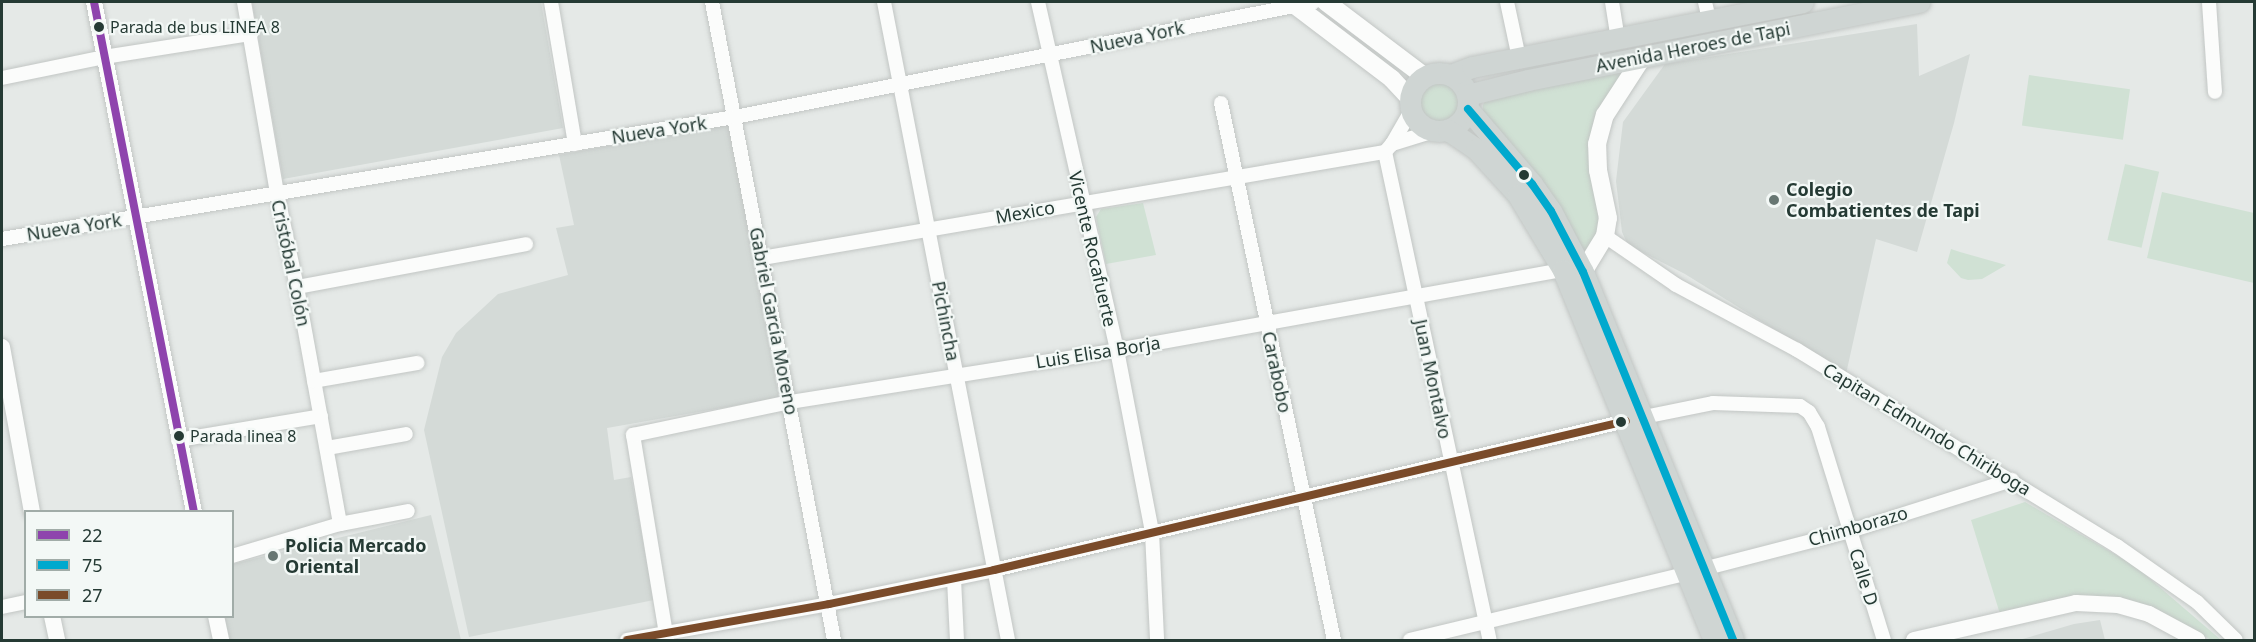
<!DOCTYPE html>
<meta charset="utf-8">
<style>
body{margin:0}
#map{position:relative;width:2256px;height:642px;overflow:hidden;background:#e5e9e7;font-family:"Noto Sans",sans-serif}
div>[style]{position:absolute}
.built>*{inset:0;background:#d4dad7}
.green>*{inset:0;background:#d0e1d4;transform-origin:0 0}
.round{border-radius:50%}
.roads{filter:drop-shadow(0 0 2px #c2c6c4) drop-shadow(0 0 2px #c2c6c4)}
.minor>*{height:14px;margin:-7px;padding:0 7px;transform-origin:7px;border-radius:7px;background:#fbfcfb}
.tertiary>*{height:16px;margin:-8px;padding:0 8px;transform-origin:8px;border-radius:8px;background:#fbfcfb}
.secondary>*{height:18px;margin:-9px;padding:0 9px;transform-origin:9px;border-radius:9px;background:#fbfcfb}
.primary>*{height:21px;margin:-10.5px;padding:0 10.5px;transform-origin:10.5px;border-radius:10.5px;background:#cfd5d3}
.primary>.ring{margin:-10.5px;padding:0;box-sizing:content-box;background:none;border:21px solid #cfd5d3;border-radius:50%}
.bus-1>*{height:8px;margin:-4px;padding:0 4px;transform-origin:4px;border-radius:4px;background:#8e44ad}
.bus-2>*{height:8px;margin:-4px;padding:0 4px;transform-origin:4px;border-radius:4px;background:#00a9ce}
.bus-3>*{height:8px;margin:-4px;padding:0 4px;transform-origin:4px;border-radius:4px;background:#7a4b2a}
.dots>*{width:16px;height:16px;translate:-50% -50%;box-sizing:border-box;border:3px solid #f3f8f6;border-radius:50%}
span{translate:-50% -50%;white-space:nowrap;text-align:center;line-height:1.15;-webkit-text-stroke:4.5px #f3f8f6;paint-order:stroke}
.bus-label{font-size:16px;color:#253a34}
.left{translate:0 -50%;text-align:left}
.street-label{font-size:18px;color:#253a34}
.poi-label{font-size:18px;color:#253a34;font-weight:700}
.frame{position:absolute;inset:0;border:3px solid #253a34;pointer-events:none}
.legend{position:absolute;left:24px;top:510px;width:210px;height:108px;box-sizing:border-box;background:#f3f8f6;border:2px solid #a1aca8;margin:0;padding:8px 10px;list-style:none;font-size:18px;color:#253a34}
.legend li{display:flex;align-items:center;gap:12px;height:30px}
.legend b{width:30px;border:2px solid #a1aca8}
</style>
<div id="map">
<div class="built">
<i style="clip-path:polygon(252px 2px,541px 2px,563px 128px,283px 179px)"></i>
<i style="clip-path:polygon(1917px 24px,1919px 76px,1970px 54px,1954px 123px,1917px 252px,1876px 239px,1846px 374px,1685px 274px,1628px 245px,1622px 232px,1616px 181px,1623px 122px,1665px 64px)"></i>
<i style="clip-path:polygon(729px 124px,779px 398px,607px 428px,614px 480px,631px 477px,654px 600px,469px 637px,424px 430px,442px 357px,456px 333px,498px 294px,568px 275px,556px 228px,574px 225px,559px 155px)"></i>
<i style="clip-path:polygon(431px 515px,461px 640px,230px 640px,224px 617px,232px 616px,233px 564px)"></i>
<i style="clip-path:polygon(2100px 620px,2105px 640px,2019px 640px,2074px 624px)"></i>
</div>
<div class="green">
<i style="clip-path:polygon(1630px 67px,1613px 88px,1595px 182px,1600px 229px,1586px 259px,1483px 112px,1483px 105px,1486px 99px)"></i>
<i style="left:2029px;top:75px;width:102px;height:51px;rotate:8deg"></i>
<i class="round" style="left:1418px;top:83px;width:40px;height:40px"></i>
<i style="left:2125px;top:164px;width:35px;height:78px;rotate:13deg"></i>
<i style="clip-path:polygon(2162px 192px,2254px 213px,2254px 283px,2147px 258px)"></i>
<i style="clip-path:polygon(1143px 203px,1156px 255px,1106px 264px,1096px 217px,1101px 209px)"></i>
<i style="clip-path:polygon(1951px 249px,1960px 252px,2006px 265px,1982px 279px,1968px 280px,1961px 278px,1947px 263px)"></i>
<i style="clip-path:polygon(2025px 502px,2135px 566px,2221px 640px,2211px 640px,2155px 608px,2000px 614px,1971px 520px)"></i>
</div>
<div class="roads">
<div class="minor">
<i style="left:244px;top:2px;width:194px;rotate:80.2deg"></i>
<i style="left:277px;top:193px;width:96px;rotate:78deg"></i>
<i style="left:297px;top:287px;width:241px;rotate:79.7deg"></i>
<i style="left:551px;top:2px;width:144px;rotate:80.4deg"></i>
<i style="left:712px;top:2px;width:650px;rotate:79.17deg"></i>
<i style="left:884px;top:2px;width:650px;rotate:79deg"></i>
<i style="left:1038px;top:2px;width:357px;rotate:77.2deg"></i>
<i style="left:1117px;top:350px;width:185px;rotate:79.1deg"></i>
<i style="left:1152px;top:532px;width:108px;rotate:87.3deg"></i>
<i style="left:1507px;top:2px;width:57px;rotate:77.9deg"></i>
<i style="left:1612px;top:2px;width:36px;rotate:81deg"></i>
<i style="left:1705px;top:2px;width:18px;rotate:77deg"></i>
<i style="left:2209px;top:2px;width:90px;rotate:86.2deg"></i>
<i style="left:2px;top:78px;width:104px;rotate:-11.6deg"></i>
<i style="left:104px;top:57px;width:149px;rotate:-8.9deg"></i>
<i style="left:1221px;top:103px;width:549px;rotate:78.12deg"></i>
<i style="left:1392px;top:144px;width:44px;rotate:-17.2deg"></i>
<i style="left:1385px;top:152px;width:499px;rotate:77.9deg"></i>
<i style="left:1605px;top:236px;width:86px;rotate:34.6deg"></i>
<i style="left:1676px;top:285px;width:137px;rotate:28.2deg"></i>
<i style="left:1797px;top:350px;width:375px;rotate:31.5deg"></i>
<i style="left:2117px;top:546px;width:98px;rotate:35deg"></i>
<i style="left:2197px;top:602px;width:54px;rotate:44.3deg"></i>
<i style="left:2px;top:239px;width:743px;rotate:-9.45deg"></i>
<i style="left:735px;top:117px;width:590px;rotate:-11.23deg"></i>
<i style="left:762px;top:258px;width:632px;rotate:-9.66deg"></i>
<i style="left:1385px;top:152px;width:11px;rotate:-49deg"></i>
<i style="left:1392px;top:144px;width:38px;rotate:-60deg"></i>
<i style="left:297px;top:287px;width:233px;rotate:-10.6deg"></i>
<i style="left:314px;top:381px;width:105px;rotate:-9.9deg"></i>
<i style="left:1644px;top:417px;width:70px;rotate:-11.5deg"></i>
<i style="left:1713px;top:403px;width:87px;rotate:2deg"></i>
<i style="left:1800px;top:406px;width:11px;rotate:34deg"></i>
<i style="left:1809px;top:412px;width:17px;rotate:59deg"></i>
<i style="left:1818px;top:427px;width:223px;rotate:72.8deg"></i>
<i style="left:178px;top:440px;width:145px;rotate:-9.5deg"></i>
<i style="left:327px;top:448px;width:80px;rotate:-10deg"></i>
<i style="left:232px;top:556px;width:113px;rotate:-16.5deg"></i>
<i style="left:340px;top:524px;width:69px;rotate:-10.8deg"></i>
<i style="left:1703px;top:569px;width:152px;rotate:-14.5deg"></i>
<i style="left:1850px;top:531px;width:170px;rotate:-17.5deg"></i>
<i style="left:954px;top:579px;width:61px;rotate:87.2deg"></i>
<i style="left:2px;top:607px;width:25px;rotate:-12deg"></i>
<i style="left:627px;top:640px;width:205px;rotate:-10.1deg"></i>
<i style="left:829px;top:604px;width:168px;rotate:-11.6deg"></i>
<i style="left:994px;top:570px;width:649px;rotate:-13.27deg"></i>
<i style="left:667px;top:640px;width:208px;rotate:-99.4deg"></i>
<i style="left:633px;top:435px;width:160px;rotate:-11.9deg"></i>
<i style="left:790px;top:402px;width:331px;rotate:-9deg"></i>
<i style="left:1117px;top:350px;width:453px;rotate:-10.2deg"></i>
<i style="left:1410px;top:640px;width:283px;rotate:-13.5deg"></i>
</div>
<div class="tertiary">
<i style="left:94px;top:2px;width:520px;rotate:78.91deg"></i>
<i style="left:2px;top:347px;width:168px;rotate:79.7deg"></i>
<i style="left:52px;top:616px;width:25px;rotate:78deg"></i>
<i style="left:216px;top:616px;width:25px;rotate:78deg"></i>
<i style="left:1914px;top:640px;width:166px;rotate:-12.9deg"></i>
<i style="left:2076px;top:603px;width:42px;rotate:2.7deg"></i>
<i style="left:2118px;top:605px;width:32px;rotate:16deg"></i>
<i style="left:2149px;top:614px;width:55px;rotate:28.4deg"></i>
</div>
<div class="secondary">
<i style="left:1291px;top:2px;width:127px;rotate:37.3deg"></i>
<i style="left:1392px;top:79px;width:26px;rotate:47deg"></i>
<i style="left:1326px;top:2px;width:124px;rotate:37.1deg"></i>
<i style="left:1583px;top:272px;width:42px;rotate:-58.6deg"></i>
<i style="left:1605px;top:236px;width:18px;rotate:-81deg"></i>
<i style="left:1608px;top:218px;width:49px;rotate:-101.8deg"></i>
<i style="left:1598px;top:170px;width:26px;rotate:-92deg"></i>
<i style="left:1597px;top:144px;width:30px;rotate:-75deg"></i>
<i style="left:1605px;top:115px;width:68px;rotate:-57deg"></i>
</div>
<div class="primary">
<i class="ring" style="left:1410px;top:73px;width:37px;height:37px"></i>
<i style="left:1450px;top:75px;width:23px;rotate:-20deg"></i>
<i style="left:1472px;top:67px;width:337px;rotate:-11.1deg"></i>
<i style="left:1467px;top:95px;width:63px;rotate:-13.8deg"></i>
<i style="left:1528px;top:80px;width:399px;rotate:-11.3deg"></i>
<i style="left:1468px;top:109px;width:99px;rotate:49.5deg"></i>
<i style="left:1532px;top:184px;width:33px;rotate:55deg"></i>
<i style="left:1551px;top:211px;width:69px;rotate:62.3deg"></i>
<i style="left:1583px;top:272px;width:397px;rotate:67.8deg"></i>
<i style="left:1448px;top:130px;width:34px;rotate:34deg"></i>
<i style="left:1476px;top:149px;width:62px;rotate:47.6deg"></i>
<i style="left:1518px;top:195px;width:87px;rotate:59deg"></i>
<i style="left:1563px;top:270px;width:400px;rotate:67.8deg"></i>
</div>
</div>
<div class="bus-1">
<i style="left:94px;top:2px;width:520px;rotate:78.91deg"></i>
</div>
<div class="bus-2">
<i style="left:1468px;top:109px;width:99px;rotate:49.5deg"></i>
<i style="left:1532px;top:184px;width:33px;rotate:55deg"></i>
<i style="left:1551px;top:211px;width:69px;rotate:62.3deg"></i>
<i style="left:1583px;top:272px;width:397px;rotate:67.8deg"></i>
</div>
<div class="bus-3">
<i style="left:627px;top:640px;width:205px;rotate:-10.1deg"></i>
<i style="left:829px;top:604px;width:168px;rotate:-11.6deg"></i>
<i style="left:994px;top:570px;width:649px;rotate:-13.27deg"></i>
</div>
<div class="dots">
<i style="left:99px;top:27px;background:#253a34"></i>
<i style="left:1524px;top:175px;background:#253a34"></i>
<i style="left:1774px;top:200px;background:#687773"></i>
<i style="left:1621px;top:422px;background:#253a34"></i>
<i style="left:179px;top:436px;background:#253a34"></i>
<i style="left:273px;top:556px;background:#687773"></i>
</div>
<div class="bus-label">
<span class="left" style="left:110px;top:27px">Parada de bus LINEA 8</span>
<span class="left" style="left:190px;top:436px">Parada linea 8</span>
</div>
<div class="street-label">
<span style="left:1137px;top:37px;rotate:-12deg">Nueva York</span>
<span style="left:1693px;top:47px;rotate:-11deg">Avenida Heroes de Tapi</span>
<span style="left:659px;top:130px;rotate:-9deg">Nueva York</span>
<span style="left:1025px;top:212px;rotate:-10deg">Mexico</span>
<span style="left:74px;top:227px;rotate:-9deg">Nueva York</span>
<span style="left:1093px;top:249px;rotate:77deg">Vicente Rocafuerte</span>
<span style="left:291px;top:263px;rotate:78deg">Cristóbal Colón</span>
<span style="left:774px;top:321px;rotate:79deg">Gabriel García Moreno</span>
<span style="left:946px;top:321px;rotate:79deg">Pichincha</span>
<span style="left:1098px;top:352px;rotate:-9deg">Luis Elisa Borja</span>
<span style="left:1277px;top:372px;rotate:78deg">Carabobo</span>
<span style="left:1433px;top:379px;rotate:78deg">Juan Montalvo</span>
<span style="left:1927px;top:429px;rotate:31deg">Capitan Edmundo Chiriboga</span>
<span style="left:1858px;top:526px;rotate:-16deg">Chimborazo</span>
<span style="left:1864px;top:577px;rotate:73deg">Calle D</span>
</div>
<div class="poi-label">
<span class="left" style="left:1786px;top:200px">Colegio<br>Combatientes de Tapi</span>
<span class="left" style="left:285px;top:556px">Policia Mercado<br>Oriental</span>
</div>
<div class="frame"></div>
<ul class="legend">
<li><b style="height:8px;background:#8e44ad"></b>22</li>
<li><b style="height:8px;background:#00a9ce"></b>75</li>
<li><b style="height:8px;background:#7a4b2a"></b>27</li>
</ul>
</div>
